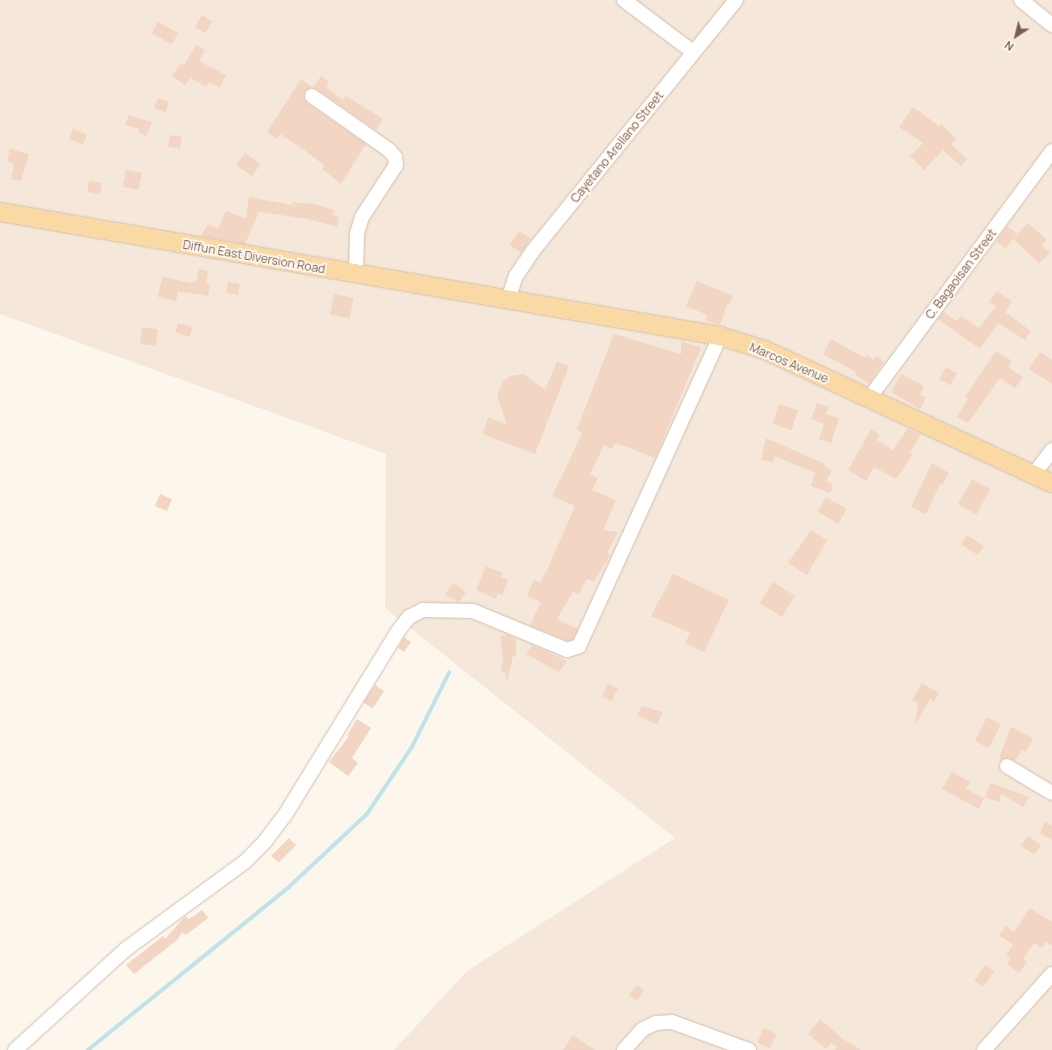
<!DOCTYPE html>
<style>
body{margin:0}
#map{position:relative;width:1052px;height:1050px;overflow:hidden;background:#fdf6ec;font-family:Manrope,sans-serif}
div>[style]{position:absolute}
.residential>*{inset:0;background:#f5e8da}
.stream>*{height:3.5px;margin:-1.75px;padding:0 1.75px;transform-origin:1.75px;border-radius:1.75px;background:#bfe3e8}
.building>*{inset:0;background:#f3d5c3;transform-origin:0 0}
.roads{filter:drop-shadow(0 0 1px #d1beb0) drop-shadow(0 0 1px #d1beb0)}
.minor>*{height:14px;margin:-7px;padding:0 7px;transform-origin:7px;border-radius:7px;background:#fff}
.major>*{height:18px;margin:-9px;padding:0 9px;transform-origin:9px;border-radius:9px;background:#fbd9a5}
span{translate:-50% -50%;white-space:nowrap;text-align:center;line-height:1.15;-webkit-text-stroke:3.5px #fffaf3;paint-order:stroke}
.street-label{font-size:12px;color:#7a5c4d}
.north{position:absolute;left:996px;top:16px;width:40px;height:40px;-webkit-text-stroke:3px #fffaf3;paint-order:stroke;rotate:215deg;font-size:11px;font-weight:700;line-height:16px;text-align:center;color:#7a5c4d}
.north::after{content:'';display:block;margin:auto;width:14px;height:18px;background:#7a5c4d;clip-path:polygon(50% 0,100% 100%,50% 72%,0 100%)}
</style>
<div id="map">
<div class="residential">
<i style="clip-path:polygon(0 0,1052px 0,1052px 1050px,394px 1050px,467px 971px,675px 838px,385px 608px,386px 454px,0 314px)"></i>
</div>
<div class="stream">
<i style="left:88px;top:1050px;width:259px;rotate:-39deg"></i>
<i style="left:289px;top:887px;width:107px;rotate:-43.1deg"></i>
<i style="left:367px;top:814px;width:81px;rotate:-56.1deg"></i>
<i style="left:412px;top:747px;width:83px;rotate:-63.4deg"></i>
</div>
<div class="building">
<i style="left:202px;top:15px;width:12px;height:14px;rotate:31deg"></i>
<i style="left:158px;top:22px;width:23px;height:13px;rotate:29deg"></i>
<i style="clip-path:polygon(196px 45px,205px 50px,199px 61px,226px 75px,220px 88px,209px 82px,206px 87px,191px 78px,185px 85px,172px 76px,181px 63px,184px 65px)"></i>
<i style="clip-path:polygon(321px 76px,329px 82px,326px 87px,343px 100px,346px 96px,383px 119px,376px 130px,317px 89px,309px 88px,305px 91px,304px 99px,307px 103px,366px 144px,341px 184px,322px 169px,324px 165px,304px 150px,280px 134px,277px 139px,267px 132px,301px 79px,313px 88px)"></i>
<i style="left:158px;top:98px;width:12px;height:11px;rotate:20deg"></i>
<i style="clip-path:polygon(913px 107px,939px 126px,941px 124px,957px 139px,951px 144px,967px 159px,961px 166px,943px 150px,924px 170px,910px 156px,923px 143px,899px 127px)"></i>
<i style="clip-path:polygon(129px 115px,152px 122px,146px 136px,138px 132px,139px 129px,125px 125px)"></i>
<i style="left:73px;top:129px;width:15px;height:11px;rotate:20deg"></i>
<i style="left:170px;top:135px;width:12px;height:12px;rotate:9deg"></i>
<i style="clip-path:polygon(10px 149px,29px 154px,21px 181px,11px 179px,14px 164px,7px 161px)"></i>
<i style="left:245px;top:153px;width:19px;height:15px;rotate:35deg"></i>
<i style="left:126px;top:170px;width:16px;height:17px;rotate:11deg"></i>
<i style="left:89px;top:181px;width:13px;height:11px;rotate:9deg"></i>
<i style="clip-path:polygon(249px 197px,297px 206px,291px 202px,314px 204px,334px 210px,333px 215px,339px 217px,337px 227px,308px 219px,259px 212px,245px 244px,201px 236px,208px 224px,218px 229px,226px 211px,246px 219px)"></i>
<i style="clip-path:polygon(1028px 223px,1047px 240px,1042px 245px,1050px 253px,1039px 263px,1013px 239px)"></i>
<i style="left:1007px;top:226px;width:12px;height:19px;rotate:35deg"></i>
<i style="left:519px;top:231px;width:14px;height:17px;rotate:34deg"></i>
<i style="clip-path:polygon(199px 269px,208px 271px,206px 284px,210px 285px,208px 296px,178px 291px,176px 301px,158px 297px,162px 277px,192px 283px,197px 280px)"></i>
<i style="clip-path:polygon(697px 281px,733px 296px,729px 305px,727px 304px,720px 325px,705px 320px,707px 315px,686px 306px)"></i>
<i style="left:228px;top:282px;width:12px;height:11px;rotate:9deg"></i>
<i style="clip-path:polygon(997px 291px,1012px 301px,1005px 312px,1031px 331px,1025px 340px,998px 323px,980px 349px,938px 319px,944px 312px,957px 321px,961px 316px,979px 328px,996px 306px,989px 302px)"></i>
<i style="left:334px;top:294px;width:20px;height:21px;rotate:11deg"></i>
<i style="left:178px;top:323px;width:15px;height:10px;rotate:16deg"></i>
<i style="left:142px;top:327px;width:16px;height:17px;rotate:7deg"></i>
<i style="clip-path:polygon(614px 334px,681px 354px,681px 341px,701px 348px,655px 458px,616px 443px,611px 449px,604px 445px,590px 474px,598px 478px,592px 490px,616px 500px,603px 530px,618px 532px,607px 553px,610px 555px,594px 582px,587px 579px,579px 594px,573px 592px,557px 619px,578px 629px,573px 639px,567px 641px,530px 625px,541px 602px,527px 596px,534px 580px,540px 582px,548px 568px,575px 506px,552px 496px,582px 434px,577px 429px)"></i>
<i style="clip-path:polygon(831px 339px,865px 358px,867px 355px,873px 360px,876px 356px,884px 362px,869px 384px,855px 374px,856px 372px,823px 354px)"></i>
<i style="clip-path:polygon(996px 351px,1012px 361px,1008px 367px,1023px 377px,1015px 388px,1000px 378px,968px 423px,957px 417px,968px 399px,965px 397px)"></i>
<i style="clip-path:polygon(1040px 352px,1052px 360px,1052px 384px,1029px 369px)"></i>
<i style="clip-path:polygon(557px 361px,569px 366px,535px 454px,483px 434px,488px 417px,507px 425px,498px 399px,498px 392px,504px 380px,510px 376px,524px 374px,545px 390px)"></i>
<i style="left:946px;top:367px;width:13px;height:14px;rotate:29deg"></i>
<i style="clip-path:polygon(901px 374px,924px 386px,920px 395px,926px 398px,920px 409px,891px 392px)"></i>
<i style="clip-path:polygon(817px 403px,829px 407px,826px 414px,839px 418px,831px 443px,819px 439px,824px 424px,811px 419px)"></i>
<i style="left:779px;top:404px;width:20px;height:21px;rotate:18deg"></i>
<i style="clip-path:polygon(908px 428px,921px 435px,910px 452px,913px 454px,896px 479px,874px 467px,866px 481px,848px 470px,871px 429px,880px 435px,877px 440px,893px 450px)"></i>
<i style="clip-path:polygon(766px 438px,825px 464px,824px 466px,832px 471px,826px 481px,833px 484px,830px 493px,811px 486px,815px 473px,775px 456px,773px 462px,761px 460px)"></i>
<i style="clip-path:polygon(932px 463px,949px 473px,942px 485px,940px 484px,926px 514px,911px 507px)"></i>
<i style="left:972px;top:479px;width:21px;height:29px;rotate:29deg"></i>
<i style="left:160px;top:494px;width:13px;height:13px;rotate:23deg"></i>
<i style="left:826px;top:497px;width:24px;height:17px;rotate:30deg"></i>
<i style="clip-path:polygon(811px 530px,827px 540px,807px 575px,788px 563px)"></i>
<i style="left:967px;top:535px;width:20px;height:11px;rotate:33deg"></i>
<i style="clip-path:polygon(486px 566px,503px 573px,501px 577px,508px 580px,502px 595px,498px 593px,496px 599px,476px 590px)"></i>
<i style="clip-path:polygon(673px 574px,729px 600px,704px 652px,685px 643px,690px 633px,651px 616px)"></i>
<i style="left:773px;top:582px;width:26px;height:25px;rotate:32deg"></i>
<i style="clip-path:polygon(453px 583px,466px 592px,459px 602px,445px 595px)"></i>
<i style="clip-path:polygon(509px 635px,516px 640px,516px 656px,513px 656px,507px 683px,505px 672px,501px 672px,503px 660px,500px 636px)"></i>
<i style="clip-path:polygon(404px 637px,411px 642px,404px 652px,398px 648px)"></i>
<i style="clip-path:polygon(532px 645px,567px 661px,559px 672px,526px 654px)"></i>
<i style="clip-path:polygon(922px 683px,939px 693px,934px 702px,930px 699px,915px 725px,918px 703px,912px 700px)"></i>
<i style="left:608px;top:684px;width:11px;height:14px;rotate:27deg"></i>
<i style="left:375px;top:685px;width:11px;height:21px;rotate:34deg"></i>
<i style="clip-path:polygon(642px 706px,663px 712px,657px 725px,637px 715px)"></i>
<i style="left:987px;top:717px;width:16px;height:27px;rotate:27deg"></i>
<i style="clip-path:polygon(357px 719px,371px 728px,352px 758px,358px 763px,348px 776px,329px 762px,349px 736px,347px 735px)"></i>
<i style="clip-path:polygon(1012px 727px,1033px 739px,1026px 752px,1022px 750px,1015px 761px,1008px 758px,1002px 760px,999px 758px,1010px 729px)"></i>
<i style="clip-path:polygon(952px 772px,970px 782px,966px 789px,984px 798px,979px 809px,942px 789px)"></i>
<i style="clip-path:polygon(990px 784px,994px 784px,1029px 797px,1023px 807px,1001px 794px,999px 802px,985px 797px)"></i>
<i style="clip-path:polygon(1045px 822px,1052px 826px,1052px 840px,1040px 833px)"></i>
<i style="left:1028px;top:836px;width:16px;height:12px;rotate:35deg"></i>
<i style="left:289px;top:838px;width:10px;height:25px;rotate:45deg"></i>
<i style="clip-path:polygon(1030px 908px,1052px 922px,1052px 945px,1046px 942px,1042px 948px,1034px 943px,1023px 959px,1027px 962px,1019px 973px,1007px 964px,1011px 958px,1006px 955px,1013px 945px,999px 935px,1006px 926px,1014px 932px)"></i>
<i style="clip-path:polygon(202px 910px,208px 918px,186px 935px,182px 932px,177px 940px,134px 974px,126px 965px,163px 936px,165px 939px,185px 916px,189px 919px)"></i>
<i style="left:985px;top:965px;width:11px;height:19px;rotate:34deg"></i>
<i style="clip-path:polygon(637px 985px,644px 990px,637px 1001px,629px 995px)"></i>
<i style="clip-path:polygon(820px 1019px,843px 1039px,861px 1050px,835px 1050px,837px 1047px,831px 1043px,826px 1049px,808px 1034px)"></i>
<i style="left:764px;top:1028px;width:14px;height:16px;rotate:25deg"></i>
<i style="clip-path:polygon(573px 1035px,595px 1050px,563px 1050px)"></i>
</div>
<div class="roads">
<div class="minor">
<i style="left:624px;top:0;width:86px;rotate:37deg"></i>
<i style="left:1021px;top:0;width:40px;rotate:39deg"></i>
<i style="left:312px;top:96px;width:94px;rotate:35deg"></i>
<i style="left:389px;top:150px;width:9px;rotate:49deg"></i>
<i style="left:395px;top:157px;width:8px;rotate:83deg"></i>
<i style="left:396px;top:165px;width:62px;rotate:123.2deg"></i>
<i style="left:362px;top:217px;width:17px;rotate:107deg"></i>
<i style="left:357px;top:233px;width:41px;rotate:91.4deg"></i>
<i style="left:508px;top:300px;width:25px;rotate:-72deg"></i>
<i style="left:516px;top:276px;width:29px;rotate:-56deg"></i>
<i style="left:532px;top:252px;width:324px;rotate:-51deg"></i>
<i style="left:870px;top:397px;width:306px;rotate:-53.5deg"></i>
<i style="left:1034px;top:474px;width:30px;rotate:-53deg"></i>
<i style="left:1007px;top:766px;width:52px;rotate:31deg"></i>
<i style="left:15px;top:1050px;width:150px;rotate:-42.3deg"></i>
<i style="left:126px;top:949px;width:149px;rotate:-36.3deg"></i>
<i style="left:246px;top:861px;width:29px;rotate:-46deg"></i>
<i style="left:266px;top:840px;width:31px;rotate:-53deg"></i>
<i style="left:285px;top:815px;width:216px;rotate:-58.4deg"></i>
<i style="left:398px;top:631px;width:18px;rotate:-52deg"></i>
<i style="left:409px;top:617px;width:16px;rotate:-27deg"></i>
<i style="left:423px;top:610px;width:50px;rotate:1.1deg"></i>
<i style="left:473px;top:611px;width:102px;rotate:22.5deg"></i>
<i style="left:567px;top:650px;width:13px;rotate:-18deg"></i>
<i style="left:579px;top:646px;width:341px;rotate:-65.5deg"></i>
<i style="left:624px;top:1050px;width:28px;rotate:-48deg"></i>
<i style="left:643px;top:1029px;width:14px;rotate:-25deg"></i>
<i style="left:656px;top:1023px;width:16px;rotate:-4deg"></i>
<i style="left:672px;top:1022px;width:82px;rotate:20deg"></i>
<i style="left:984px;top:1050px;width:102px;rotate:-48.2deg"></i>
</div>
<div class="major">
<i style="left:0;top:212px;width:731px;rotate:9.77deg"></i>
<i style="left:720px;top:336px;width:47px;rotate:17.3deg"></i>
<i style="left:765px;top:350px;width:316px;rotate:24.9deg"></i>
</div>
</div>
<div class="street-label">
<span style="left:617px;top:147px;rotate:-51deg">Cayetano Arellano Street</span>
<span style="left:254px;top:257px;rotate:10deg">Diffun East Diversion Road</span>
<span style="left:961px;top:274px;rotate:-53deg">C. Bagaoisan Street</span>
<span style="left:789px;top:363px;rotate:23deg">Marcos Avenue</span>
</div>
<div class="north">N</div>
</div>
